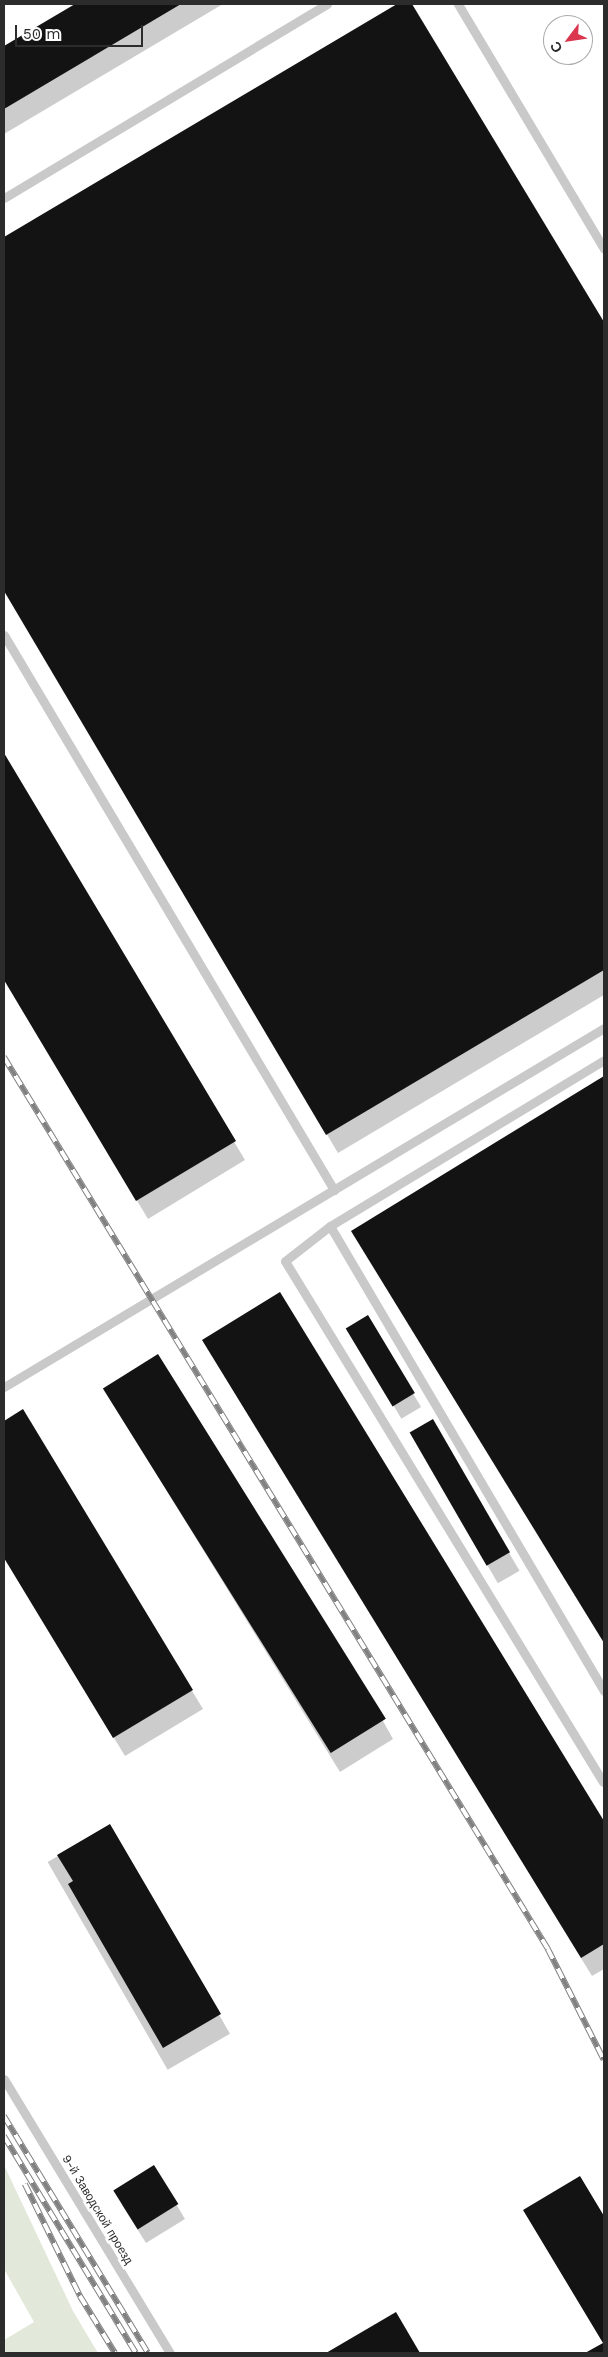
<!DOCTYPE html>
<meta charset="utf-8">
<style>
body{margin:0}
#map{position:relative;width:608px;height:2357px;overflow:hidden;background:#fff;font-family:"Work Sans",sans-serif}
div>[style]{position:absolute}
.green>*{inset:0;background:#e3e9da}
.shadow>*{inset:0;background:#0003;transform-origin:0 0}
.building>*{inset:0;background:#131313;transform-origin:0 0}
.service>*{height:9px;margin:-4.5px;padding:0 4.5px;transform-origin:4.5px;border-radius:4.5px;background:#c9c9c9}
.rail>*{height:5.5px;margin-top:-2.75px;transform-origin:0;background:repeating-linear-gradient(90deg,#fff 0 11px,#818181 0 22px);box-sizing:border-box;border-block:1px solid #818181}
span{translate:-50% -50%;white-space:nowrap;text-align:center;line-height:1.15;-webkit-text-stroke:5px #fff;paint-order:stroke}
.street-label{font-size:12px;color:#2c2c2c}
.frame{position:absolute;inset:0;border:5px solid #2c2c2c;pointer-events:none}
.north{position:absolute;left:543px;top:15px;width:50px;height:50px;box-sizing:border-box;background:#fff;border:1px solid #ababab;border-radius:50%;rotate:239deg;font-size:14px;font-weight:700;line-height:20px;text-align:center;color:#2c2c2c}
.north::after{content:'';display:block;margin:auto;width:18px;height:22px;background:#da364f;clip-path:polygon(50% 0,100% 100%,50% 72%,0 100%)}
.scale{position:absolute;left:15px;top:25px;width:128px;height:22px;box-sizing:border-box;border:2px solid #2c2c2c;border-top:0;padding-left:6px;font-size:15px;line-height:18px;white-space:nowrap;color:#2c2c2c;-webkit-text-stroke:4px #fff;paint-order:stroke}
</style>
<div id="map">
<div class="green">
<i style="clip-path:polygon(4px 2165px,73px 2311px,98px 2353px,4px 2353px,4px 2340px,34px 2322px,4px 2269px)"></i>
</div>
<div class="shadow">
<i style="clip-path:polygon(77px 4px,223px 4px,4px 134px,4px 48px)"></i>
<i style="clip-path:polygon(400px 4px,411px 4px,604px 325px,604px 995px,338px 1153px,4px 589px,4px 239px)"></i>
<i style="clip-path:polygon(4px 756px,245px 1160px,148px 1219px,4px 978px)"></i>
<i style="clip-path:polygon(604px 1077px,604px 1642px,353px 1232px)"></i>
<i style="clip-path:polygon(280px 1294px,604px 1824px,604px 1969px,592px 1976px,214px 1358px)"></i>
<i style="left:367px;top:1317px;width:105px;height:23px;rotate:59deg"></i>
<i style="clip-path:polygon(115px 1407px,383px 1721px,393px 1739px,340px 1772px)"></i>
<i style="clip-path:polygon(23px 1411px,203px 1709px,125px 1756px,4px 1556px,4px 1423px)"></i>
<i style="left:433px;top:1421px;width:173px;height:25px;rotate:60deg"></i>
<i style="left:110px;top:1826px;width:240px;height:72px;rotate:60deg"></i>
<i style="clip-path:polygon(154px 2167px,185px 2219px,146px 2243px,122px 2205px)"></i>
<i style="clip-path:polygon(580px 2178px,604px 2219px,604px 2343px,536px 2229px)"></i>
<i style="clip-path:polygon(395px 2314px,418px 2353px,329px 2353px)"></i>
</div>
<div class="building">
<i style="clip-path:polygon(75px 4px,181px 4px,4px 109px,4px 46px)"></i>
<i style="clip-path:polygon(397px 4px,412px 4px,604px 322px,604px 970px,326px 1135px,4px 591px,4px 237px)"></i>
<i style="clip-path:polygon(4px 753px,236px 1141px,136px 1201px,4px 980px)"></i>
<i style="clip-path:polygon(604px 1076px,604px 1643px,351px 1231px)"></i>
<i style="clip-path:polygon(280px 1292px,604px 1821px,604px 1944px,581px 1958px,202px 1340px)"></i>
<i style="left:368px;top:1315px;width:91px;height:26px;rotate:59deg"></i>
<i style="left:158px;top:1354px;width:430px;height:65px;rotate:58deg"></i>
<i style="clip-path:polygon(23px 1409px,193px 1690px,113px 1738px,4px 1558px,4px 1421px)"></i>
<i style="left:433px;top:1419px;width:154px;height:27px;rotate:60deg"></i>
<i style="clip-path:polygon(110px 1824px,221px 2014px,163px 2048px,68px 1884px,73px 1881px,57px 1855px)"></i>
<i style="left:154px;top:2165px;width:46px;height:48px;rotate:58deg"></i>
<i style="clip-path:polygon(580px 2176px,604px 2216px,604px 2353px,585px 2353px,603px 2343px,523px 2210px)"></i>
<i style="clip-path:polygon(396px 2312px,420px 2353px,326px 2353px)"></i>
</div>
<div class="service">
<i style="left:458px;top:4px;width:285px;rotate:59.2deg"></i>
<i style="left:4px;top:198px;width:377px;rotate:-31deg"></i>
<i style="left:4px;top:635px;width:646px;rotate:59.26deg"></i>
<i style="left:330px;top:1226px;width:540px;rotate:59.49deg"></i>
<i style="left:4px;top:1387px;width:699px;rotate:-30.89deg"></i>
<i style="left:603px;top:1782px;width:610px;rotate:-121.4deg"></i>
<i style="left:285px;top:1261px;width:57px;rotate:-37.9deg"></i>
<i style="left:330px;top:1226px;width:320px;rotate:-31.2deg"></i>
<i style="left:4px;top:2079px;width:320px;rotate:58.8deg"></i>
</div>
<div class="rail">
<i style="left:4px;top:1057px;width:1045px;rotate:58.62deg"></i>
<i style="left:548px;top:1949px;width:124px;rotate:63.2deg"></i>
<i style="left:4px;top:2116px;width:277px;rotate:58.7deg"></i>
<i style="left:4px;top:2136px;width:254px;rotate:58.7deg"></i>
<i style="left:25px;top:2184px;width:125px;rotate:63.8deg"></i>
<i style="left:80px;top:2296px;width:67px;rotate:58.4deg"></i>
</div>
<div class="street-label">
<span style="left:97px;top:2210px;rotate:59deg">9-й Заводской проезд</span>
</div>
<div class="frame"></div>
<div class="north">С</div>
<div class="scale">50 m</div>
</div>
